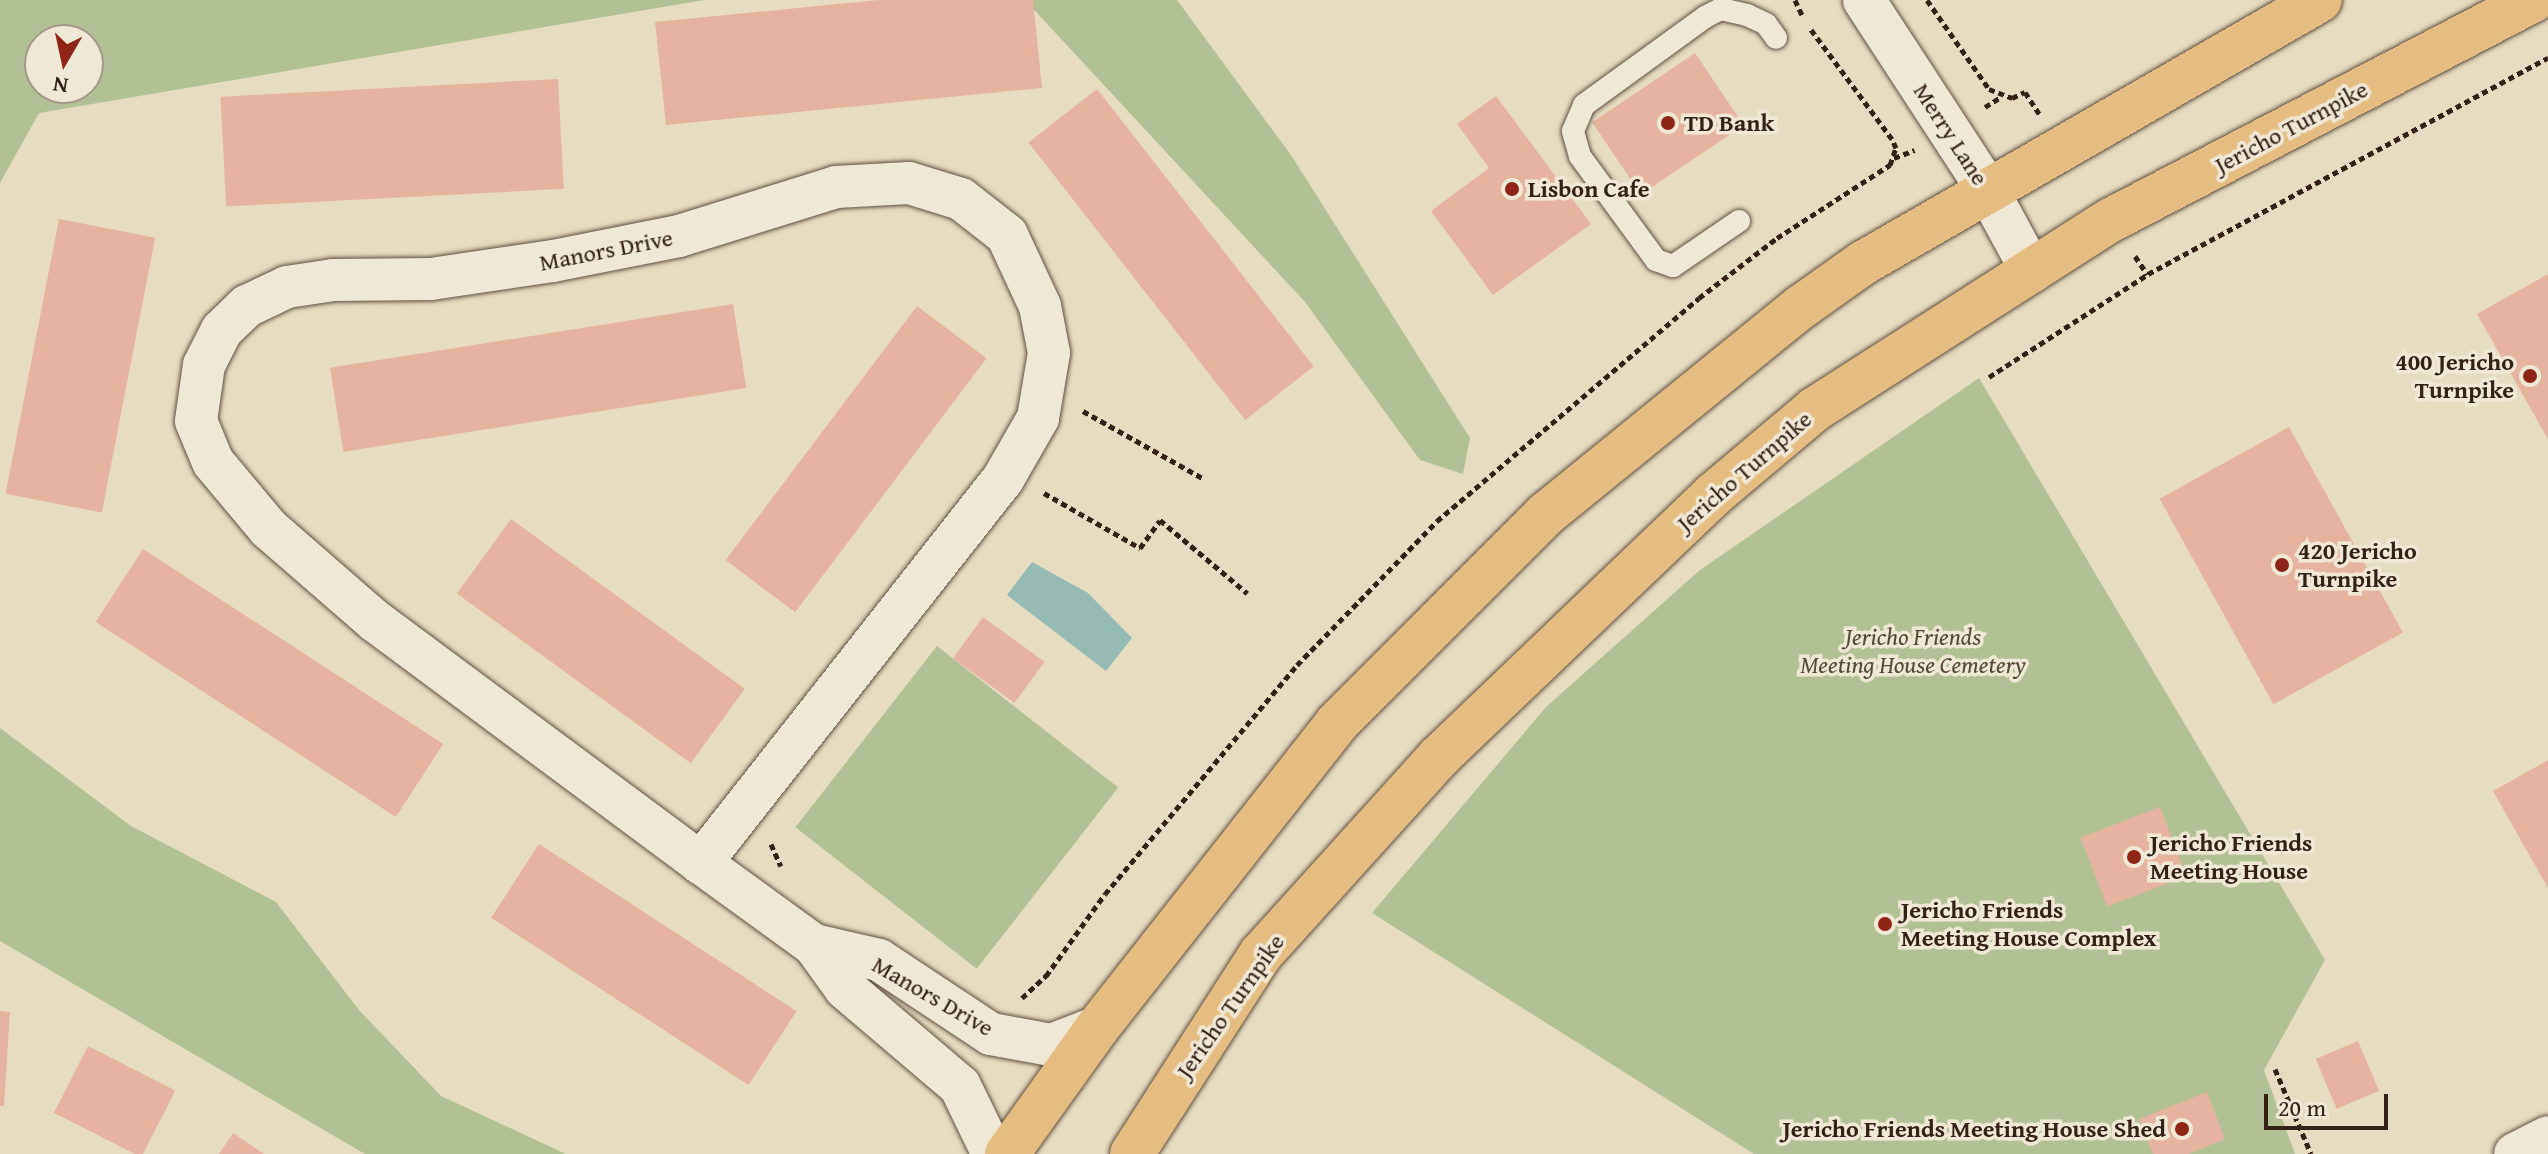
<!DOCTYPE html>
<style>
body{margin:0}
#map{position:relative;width:2548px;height:1154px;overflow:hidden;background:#e6dcc1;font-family:"Gentium Book Plus",serif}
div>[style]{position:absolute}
.green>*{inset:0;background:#b2c195;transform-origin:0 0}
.water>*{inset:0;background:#96bbb5}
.building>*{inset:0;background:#e5b4a0;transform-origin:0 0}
.path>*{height:5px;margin-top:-2.5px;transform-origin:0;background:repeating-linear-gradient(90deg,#332118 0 6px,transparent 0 10px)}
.roads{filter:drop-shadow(0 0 2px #605042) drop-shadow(0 0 2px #605042)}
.service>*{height:22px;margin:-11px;padding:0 11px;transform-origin:11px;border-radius:11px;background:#efe8d7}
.minor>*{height:42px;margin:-21px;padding:0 21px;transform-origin:21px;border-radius:21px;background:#efe8d7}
.primary>*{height:44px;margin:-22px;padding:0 22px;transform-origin:22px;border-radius:22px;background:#e3be80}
.dots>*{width:22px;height:22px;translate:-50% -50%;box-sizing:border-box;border:4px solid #efe8d7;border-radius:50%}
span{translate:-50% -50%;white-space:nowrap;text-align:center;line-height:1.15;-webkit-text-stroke:7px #efe8d7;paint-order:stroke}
.poi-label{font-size:24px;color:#332118;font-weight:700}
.left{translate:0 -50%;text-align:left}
.right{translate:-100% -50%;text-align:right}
.street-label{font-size:24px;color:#332118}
.park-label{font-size:24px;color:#534937;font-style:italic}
.north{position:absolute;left:24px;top:24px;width:80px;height:80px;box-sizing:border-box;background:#efe8d7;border:2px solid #a4988b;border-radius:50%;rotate:189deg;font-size:22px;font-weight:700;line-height:32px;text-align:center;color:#332118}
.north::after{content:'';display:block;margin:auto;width:28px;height:36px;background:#8f2418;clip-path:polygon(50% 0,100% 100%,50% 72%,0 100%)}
.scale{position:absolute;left:2264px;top:1094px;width:124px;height:36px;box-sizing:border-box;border:4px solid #332118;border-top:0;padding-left:10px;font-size:24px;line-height:28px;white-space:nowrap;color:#332118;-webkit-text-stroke:6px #efe8d7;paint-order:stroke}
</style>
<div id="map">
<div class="green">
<i style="clip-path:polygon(evenodd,0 0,704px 0,39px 113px,0 183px,0 0,40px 40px,88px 40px,88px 88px,40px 88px,40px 40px)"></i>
<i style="clip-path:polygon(1025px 0,1177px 0,1291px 155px,1470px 438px,1463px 474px,1420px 460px,1305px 302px)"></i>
<i style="clip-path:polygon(1979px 378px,2325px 960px,2264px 1070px,2295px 1154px,1754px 1154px,1372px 913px,1546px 707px,1700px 570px)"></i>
<i style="left:937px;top:646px;width:230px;height:230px;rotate:38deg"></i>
<i style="clip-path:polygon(0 728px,131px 826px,276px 902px,359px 1010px,441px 1096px,566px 1154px,365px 1154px,0 941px)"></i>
</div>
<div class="water">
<i style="clip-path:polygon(1032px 562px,1088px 593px,1132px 638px,1106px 671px,1007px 595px)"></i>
</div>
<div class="building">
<i style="clip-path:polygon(878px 0,1033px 0,1042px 88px,666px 125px,655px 22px)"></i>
<i style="left:1695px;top:53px;width:87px;height:124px;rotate:56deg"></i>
<i style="left:558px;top:79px;width:110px;height:338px;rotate:87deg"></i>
<i style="left:1097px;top:89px;width:352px;height:87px;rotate:52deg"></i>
<i style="clip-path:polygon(1496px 96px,1591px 224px,1493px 295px,1431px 211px,1489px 168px,1457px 124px)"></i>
<i style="left:59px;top:219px;width:98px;height:280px;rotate:11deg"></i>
<i style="clip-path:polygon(2548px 274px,2548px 439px,2477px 314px)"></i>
<i style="left:733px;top:304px;width:85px;height:408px;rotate:81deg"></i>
<i style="left:917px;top:306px;width:87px;height:318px;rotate:37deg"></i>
<i style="left:2289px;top:427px;width:235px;height:148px;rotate:61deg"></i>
<i style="left:511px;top:519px;width:289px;height:92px;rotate:36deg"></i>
<i style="left:143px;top:549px;width:358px;height:87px;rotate:33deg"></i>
<i style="left:983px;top:617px;width:76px;height:51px;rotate:36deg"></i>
<i style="clip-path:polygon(2548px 760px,2548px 888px,2493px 791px)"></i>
<i style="left:2160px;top:807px;width:74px;height:85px;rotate:69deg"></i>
<i style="left:539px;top:844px;width:307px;height:88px;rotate:33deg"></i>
<i style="clip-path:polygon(0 1011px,10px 1012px,4px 1106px,0 1106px)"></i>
<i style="left:2358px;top:1041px;width:54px;height:46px;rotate:67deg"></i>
<i style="left:88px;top:1046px;width:98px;height:75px;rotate:27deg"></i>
<i style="clip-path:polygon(2207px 1092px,2225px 1139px,2188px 1154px,2153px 1154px,2139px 1119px)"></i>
<i style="clip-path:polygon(233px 1133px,264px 1154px,219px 1154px)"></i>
</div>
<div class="path">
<i style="left:1795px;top:0;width:17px;rotate:65deg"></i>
<i style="left:1927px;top:0;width:108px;rotate:55.1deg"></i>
<i style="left:1989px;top:89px;width:25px;rotate:21deg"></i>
<i style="left:2012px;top:98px;width:14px;rotate:-25deg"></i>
<i style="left:2025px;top:92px;width:27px;rotate:57deg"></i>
<i style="left:1985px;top:107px;width:19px;rotate:-32deg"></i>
<i style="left:1894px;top:158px;width:22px;rotate:-21deg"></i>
<i style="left:2135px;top:256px;width:22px;rotate:56deg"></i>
<i style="left:1989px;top:377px;width:189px;rotate:-32.9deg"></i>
<i style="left:2148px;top:274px;width:455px;rotate:-28.4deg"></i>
<i style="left:1083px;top:411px;width:139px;rotate:29.3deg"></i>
<i style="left:1044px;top:493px;width:111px;rotate:29.8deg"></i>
<i style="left:1140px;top:548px;width:34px;rotate:-54deg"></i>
<i style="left:1160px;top:520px;width:114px;rotate:40deg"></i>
<i style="left:771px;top:844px;width:24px;rotate:66deg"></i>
<i style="left:1022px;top:998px;width:33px;rotate:-43deg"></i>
<i style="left:1046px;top:976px;width:101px;rotate:-54.3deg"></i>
<i style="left:1105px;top:894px;width:299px;rotate:-50deg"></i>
<i style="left:1297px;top:665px;width:201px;rotate:-45.8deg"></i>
<i style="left:1437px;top:521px;width:344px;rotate:-40.4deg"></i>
<i style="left:1699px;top:298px;width:98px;rotate:-37.6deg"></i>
<i style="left:1777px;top:238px;width:135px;rotate:-32.9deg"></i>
<i style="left:1890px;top:165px;width:18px;rotate:-71deg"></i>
<i style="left:1896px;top:148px;width:10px;rotate:-114deg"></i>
<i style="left:1892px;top:139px;width:139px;rotate:-126.5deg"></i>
<i style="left:2275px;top:1069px;width:92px;rotate:67deg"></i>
</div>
<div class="roads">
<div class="service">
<i style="left:1739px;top:221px;width:80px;rotate:145.7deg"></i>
<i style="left:1673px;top:266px;width:18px;rotate:-161deg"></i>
<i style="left:1656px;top:260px;width:129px;rotate:-126.2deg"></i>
<i style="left:1580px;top:156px;width:26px;rotate:-106deg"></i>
<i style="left:1573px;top:131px;width:28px;rotate:-67deg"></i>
<i style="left:1584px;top:105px;width:150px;rotate:-36deg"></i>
<i style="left:1705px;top:17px;width:18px;rotate:-27deg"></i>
<i style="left:1721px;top:9px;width:27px;rotate:13deg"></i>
<i style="left:1747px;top:15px;width:21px;rotate:25deg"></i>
<i style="left:1766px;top:24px;width:17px;rotate:54deg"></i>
</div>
<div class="minor">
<i style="left:1864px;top:0;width:225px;rotate:56.9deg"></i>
<i style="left:1987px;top:189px;width:94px;rotate:61.5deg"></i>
<i style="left:909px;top:183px;width:54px;rotate:17.1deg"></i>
<i style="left:961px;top:199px;width:58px;rotate:38deg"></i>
<i style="left:1007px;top:235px;width:78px;rotate:65.1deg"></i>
<i style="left:1040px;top:306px;width:48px;rotate:79.2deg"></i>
<i style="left:1049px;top:353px;width:66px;rotate:99.6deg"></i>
<i style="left:1038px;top:418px;width:70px;rotate:119.8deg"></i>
<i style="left:1003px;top:479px;width:489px;rotate:128.2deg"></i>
<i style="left:701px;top:863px;width:406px;rotate:-143.4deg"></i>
<i style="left:375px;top:621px;width:140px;rotate:-139deg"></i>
<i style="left:269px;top:529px;width:87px;rotate:-129.9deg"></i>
<i style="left:213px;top:462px;width:44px;rotate:-112.5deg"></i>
<i style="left:196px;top:421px;width:57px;rotate:-81.9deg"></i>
<i style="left:204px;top:365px;width:39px;rotate:-63deg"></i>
<i style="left:222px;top:330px;width:35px;rotate:-44deg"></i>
<i style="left:247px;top:306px;width:44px;rotate:-25.4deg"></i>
<i style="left:287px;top:287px;width:47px;rotate:-8.7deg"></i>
<i style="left:333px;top:280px;width:98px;rotate:-0.6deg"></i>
<i style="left:431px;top:279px;width:123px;rotate:-8.4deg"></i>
<i style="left:553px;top:261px;width:128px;rotate:-11.2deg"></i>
<i style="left:679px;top:236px;width:164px;rotate:-17.3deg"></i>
<i style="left:836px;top:187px;width:73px;rotate:-3.1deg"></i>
<i style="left:701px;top:863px;width:140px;rotate:36deg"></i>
<i style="left:993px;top:1154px;width:76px;rotate:-115.9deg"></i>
<i style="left:960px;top:1086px;width:151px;rotate:-139.6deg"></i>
<i style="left:845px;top:988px;width:53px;rotate:-125.8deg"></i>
<i style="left:814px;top:945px;width:67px;rotate:13deg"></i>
<i style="left:879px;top:960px;width:134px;rotate:33.5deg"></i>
<i style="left:991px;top:1034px;width:61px;rotate:10.4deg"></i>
<i style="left:1051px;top:1045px;width:50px;rotate:-21deg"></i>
<i style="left:2515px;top:1154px;width:37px;rotate:-27deg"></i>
</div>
<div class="primary">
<i style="left:1007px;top:1154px;width:156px;rotate:-54.4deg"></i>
<i style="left:1098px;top:1027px;width:387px;rotate:-51.8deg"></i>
<i style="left:1337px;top:723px;width:296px;rotate:-45deg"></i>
<i style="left:1546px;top:514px;width:328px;rotate:-39.1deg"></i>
<i style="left:1801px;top:307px;width:76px;rotate:-35.4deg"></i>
<i style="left:1863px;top:263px;width:527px;rotate:-29.92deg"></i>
<i style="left:1132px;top:1154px;width:238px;rotate:-57.2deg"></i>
<i style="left:1261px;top:954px;width:266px;rotate:-47.9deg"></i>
<i style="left:1439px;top:757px;width:379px;rotate:-43.7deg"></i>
<i style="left:1713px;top:495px;width:133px;rotate:-40.1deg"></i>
<i style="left:1815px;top:409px;width:351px;rotate:-32.6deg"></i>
<i style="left:2111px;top:220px;width:476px;rotate:-27.5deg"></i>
</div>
</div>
<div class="dots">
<i style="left:1668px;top:123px;background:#8f2418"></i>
<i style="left:1512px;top:189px;background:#8f2418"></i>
<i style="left:2530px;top:376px;background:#8f2418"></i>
<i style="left:2282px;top:565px;background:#8f2418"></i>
<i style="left:2134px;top:857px;background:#8f2418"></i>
<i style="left:1885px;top:924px;background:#8f2418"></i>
<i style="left:2182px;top:1129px;background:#8f2418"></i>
</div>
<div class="poi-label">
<span class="left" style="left:1684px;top:123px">TD Bank</span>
<span class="left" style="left:1528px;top:189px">Lisbon Cafe</span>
<span class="right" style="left:2514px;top:376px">400 Jericho<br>Turnpike</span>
<span class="left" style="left:2298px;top:565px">420 Jericho<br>Turnpike</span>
<span class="left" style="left:2150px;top:857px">Jericho Friends<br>Meeting House</span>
<span class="left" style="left:1901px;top:924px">Jericho Friends<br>Meeting House Complex</span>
<span class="right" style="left:2166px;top:1129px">Jericho Friends Meeting House Shed</span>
</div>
<div class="street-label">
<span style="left:2291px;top:127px;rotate:-28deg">Jericho Turnpike</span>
<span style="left:1951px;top:134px;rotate:57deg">Merry Lane</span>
<span style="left:606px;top:250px;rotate:-11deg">Manors Drive</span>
<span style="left:1744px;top:471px;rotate:-41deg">Jericho Turnpike</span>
<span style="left:933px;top:996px;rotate:30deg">Manors Drive</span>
<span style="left:1230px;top:1006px;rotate:-55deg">Jericho Turnpike</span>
</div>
<div class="park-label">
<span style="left:1913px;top:651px">Jericho Friends<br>Meeting House Cemetery</span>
</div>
<div class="north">N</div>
<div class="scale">20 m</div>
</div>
